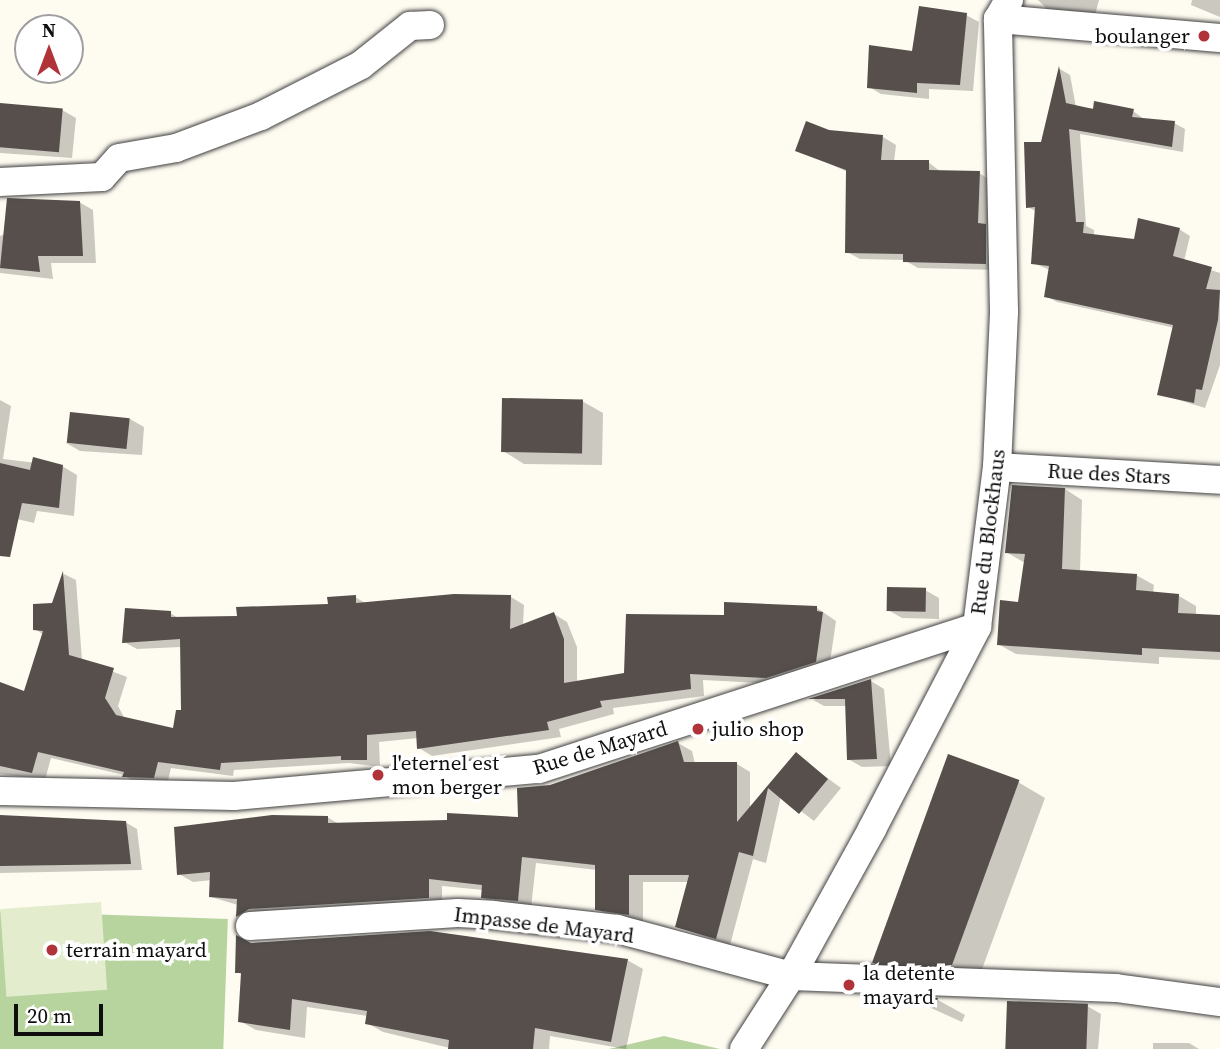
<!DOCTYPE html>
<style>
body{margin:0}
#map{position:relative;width:1220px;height:1049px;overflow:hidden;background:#fefbf1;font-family:"Source Serif 4",serif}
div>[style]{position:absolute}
.forest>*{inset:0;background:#b7d49e;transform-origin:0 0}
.pitch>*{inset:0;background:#e3edce;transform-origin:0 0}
.shadow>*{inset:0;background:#0003}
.building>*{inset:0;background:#564f4c;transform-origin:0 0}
.roads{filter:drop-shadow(0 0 2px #414141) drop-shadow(0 0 2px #414141)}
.street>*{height:28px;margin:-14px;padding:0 14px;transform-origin:14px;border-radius:14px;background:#fff}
.dots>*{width:19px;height:19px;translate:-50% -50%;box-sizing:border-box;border:4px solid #fff;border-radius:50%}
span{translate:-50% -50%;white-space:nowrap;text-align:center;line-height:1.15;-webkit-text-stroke:7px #fff;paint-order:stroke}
.poi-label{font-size:21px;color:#0e0e0e}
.right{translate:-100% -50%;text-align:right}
.left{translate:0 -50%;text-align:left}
.street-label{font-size:21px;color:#0e0e0e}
.north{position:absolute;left:14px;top:14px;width:70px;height:70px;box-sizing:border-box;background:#fff;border:2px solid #9f9f9f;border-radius:50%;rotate:0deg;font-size:19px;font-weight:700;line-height:28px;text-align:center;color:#0e0e0e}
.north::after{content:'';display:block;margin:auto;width:24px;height:32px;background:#b1333a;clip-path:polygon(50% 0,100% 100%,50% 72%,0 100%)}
.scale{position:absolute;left:14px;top:1004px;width:89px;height:32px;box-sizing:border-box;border:4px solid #0e0e0e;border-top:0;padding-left:9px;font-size:21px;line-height:24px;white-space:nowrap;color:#0e0e0e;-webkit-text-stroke:5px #fff;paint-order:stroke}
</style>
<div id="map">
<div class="forest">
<i style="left:0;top:911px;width:228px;height:138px;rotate:2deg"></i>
<i style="clip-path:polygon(664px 1036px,720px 1049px,609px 1049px)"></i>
</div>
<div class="pitch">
<i style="left:101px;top:902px;width:88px;height:101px;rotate:86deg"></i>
</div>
<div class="shadow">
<i style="clip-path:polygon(1038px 0,1099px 0,1095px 15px,1048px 10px)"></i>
<i style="clip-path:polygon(1192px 0,1220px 0,1220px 17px,1191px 5px)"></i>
<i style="clip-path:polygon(966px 15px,979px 22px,973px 91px,929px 89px,929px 99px,881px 94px,869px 87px)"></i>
<i style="clip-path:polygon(1060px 69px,1070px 75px,1076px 107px,1133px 111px,1144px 119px,1174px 123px,1185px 129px,1183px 152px,1080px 134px,1086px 226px,1094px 230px,1094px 236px,1135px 241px,1179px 229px,1190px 236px,1184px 261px,1220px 273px,1220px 365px,1205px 408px,1159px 394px,1175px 328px,1057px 302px,1046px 296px,1050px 270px,1033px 263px,1037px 212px,1028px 207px,1026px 144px,1043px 143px)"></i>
<i style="clip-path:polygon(0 104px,62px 110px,76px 118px,72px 158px,0 153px)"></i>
<i style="clip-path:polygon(829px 132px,883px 137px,896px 145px,894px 162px,928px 162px,941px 172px,979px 173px,992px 181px,998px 270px,918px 268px,904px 260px,860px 259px,847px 252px,848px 172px,797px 150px)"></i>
<i style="clip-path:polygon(79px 202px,93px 210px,96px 263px,51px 263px,53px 279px,0 273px,0 236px)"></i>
<i style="clip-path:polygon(0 400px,11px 406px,3px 459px,62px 466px,77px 475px,74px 516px,37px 511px,34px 523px,0 515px)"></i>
<i style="clip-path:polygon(582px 401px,603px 413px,602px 465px,524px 464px,503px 451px)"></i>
<i style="clip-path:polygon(130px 419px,144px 427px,142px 455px,80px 451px,66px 443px)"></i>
<i style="clip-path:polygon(1065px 489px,1082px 500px,1080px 572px,1136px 575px,1154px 585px,1153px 594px,1179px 596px,1196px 606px,1196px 615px,1220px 617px,1220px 660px,1159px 657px,1159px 664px,1016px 654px,998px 644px,1019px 604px,1025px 563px,1006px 552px)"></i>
<i style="clip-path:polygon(64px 574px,76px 580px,82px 660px,127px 677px,118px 706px,125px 719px,175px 730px,183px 712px,181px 647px,137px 649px,124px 642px,170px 613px,180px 619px,239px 618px,330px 606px,355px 597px,367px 604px,511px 597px,524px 605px,523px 626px,554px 614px,567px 622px,577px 647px,577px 683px,625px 674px,725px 617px,817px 608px,836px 621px,829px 669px,781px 684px,703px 680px,704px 696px,613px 708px,614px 714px,559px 729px,561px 737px,432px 756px,419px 748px,418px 738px,379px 742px,380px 767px,349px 763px,234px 770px,233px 776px,171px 768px,167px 784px,137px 784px,124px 775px,51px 758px,45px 780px,0 774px,0 684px,25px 693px,44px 635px,35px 629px,54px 605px)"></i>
<i style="clip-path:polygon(925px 590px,939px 598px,939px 619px,902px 618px,888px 610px)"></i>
<i style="clip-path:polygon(871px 681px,884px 689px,891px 766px,862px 767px,848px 759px,847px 706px,824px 706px,813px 700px)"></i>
<i style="clip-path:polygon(678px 743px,692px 751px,695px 764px,737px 764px,750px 772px,750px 809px,796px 755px,841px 788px,814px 821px,781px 796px,766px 863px,753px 859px,730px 945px,677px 927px,689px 882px,643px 882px,643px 922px,611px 917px,597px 909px,597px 870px,536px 863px,531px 908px,496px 905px,482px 897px,483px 890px,442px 886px,442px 905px,251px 924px,238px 916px,238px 905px,211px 897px,212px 880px,193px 882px,179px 874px,327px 817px,339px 824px,519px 819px,550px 787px)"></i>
<i style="clip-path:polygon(1018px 782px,1045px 798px,978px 980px,901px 977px,874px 962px)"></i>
<i style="clip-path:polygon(0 817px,125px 822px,137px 829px,142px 870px,0 873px)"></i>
<i style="clip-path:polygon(251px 944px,627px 960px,643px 969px,626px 1049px,550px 1036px,549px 1049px,454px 1049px,383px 1032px,367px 1023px,368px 1016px,307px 1007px,305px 1038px,256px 1030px,240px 1021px,243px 975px,237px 972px)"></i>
<i style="clip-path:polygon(911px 999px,938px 1000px,965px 1015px,962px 1022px)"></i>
<i style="clip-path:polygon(1087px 1006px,1101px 1014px,1098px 1049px,1005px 1049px)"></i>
<i style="clip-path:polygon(1153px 1043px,1189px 1043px,1199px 1049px,1153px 1049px)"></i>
</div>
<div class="building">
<i style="clip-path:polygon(919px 6px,967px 13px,960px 85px,917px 83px,917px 93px,867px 88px,869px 45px,912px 51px)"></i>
<i style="clip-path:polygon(1059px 66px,1066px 103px,1093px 109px,1094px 101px,1134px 109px,1132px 117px,1175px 121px,1172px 147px,1069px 129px,1076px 222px,1084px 222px,1083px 233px,1134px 239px,1138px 218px,1180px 228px,1173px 256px,1212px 267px,1206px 289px,1220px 290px,1218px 320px,1202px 390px,1196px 389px,1194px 403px,1157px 395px,1173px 325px,1044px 297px,1049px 266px,1031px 264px,1035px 207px,1026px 208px,1024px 142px,1041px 142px)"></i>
<i style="left:0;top:103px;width:63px;height:44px;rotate:5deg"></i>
<i style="clip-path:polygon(806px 121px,829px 130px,883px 135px,881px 160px,929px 160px,929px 170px,980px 171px,978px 223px,986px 224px,986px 264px,903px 262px,903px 254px,845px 253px,846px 170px,795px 151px)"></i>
<i style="clip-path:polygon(7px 198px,80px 201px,83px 256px,38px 256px,40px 272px,0 268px)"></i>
<i style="left:502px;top:398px;width:81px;height:54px;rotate:1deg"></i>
<i style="left:70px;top:412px;width:60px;height:31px;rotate:6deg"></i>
<i style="clip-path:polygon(33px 457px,63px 465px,59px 508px,22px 503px,10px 557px,0 556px,0 463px,30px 470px)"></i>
<i style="clip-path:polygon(1012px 485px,1065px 488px,1062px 569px,1137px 574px,1136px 590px,1179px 594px,1178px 613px,1220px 615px,1220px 652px,1142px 648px,1142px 655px,997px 645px,1000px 600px,1018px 602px,1025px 554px,1005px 553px)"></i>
<i style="clip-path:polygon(63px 571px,69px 655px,114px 668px,105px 698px,116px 715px,173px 728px,176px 710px,181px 710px,180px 639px,122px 643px,125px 608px,171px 611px,171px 617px,237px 616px,236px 607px,328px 604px,327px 597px,356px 595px,356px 603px,454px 594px,511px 595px,510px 629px,554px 612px,564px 639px,564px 683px,624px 673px,626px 614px,724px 615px,724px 602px,817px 606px,817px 611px,823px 612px,816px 662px,766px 678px,690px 674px,691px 689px,600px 701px,602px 707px,547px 722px,549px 730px,417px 749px,416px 731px,367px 735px,367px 760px,341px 760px,341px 756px,221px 763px,220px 770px,158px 762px,154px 778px,122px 777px,124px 772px,38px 752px,32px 773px,0 766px,0 682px,24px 691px,43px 631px,33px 630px,33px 604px,52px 603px)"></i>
<i style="left:887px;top:587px;width:39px;height:24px;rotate:1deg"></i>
<i style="clip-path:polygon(871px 679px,877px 759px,847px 760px,845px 699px,808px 699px)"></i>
<i style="clip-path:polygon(678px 741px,684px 762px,737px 762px,737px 822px,796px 752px,828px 779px,799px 814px,768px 788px,753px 856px,739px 852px,716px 939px,675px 927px,689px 875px,629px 875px,629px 915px,595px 910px,595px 865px,522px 857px,518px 901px,481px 898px,482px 885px,429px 879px,429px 898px,249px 909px,236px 917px,237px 899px,209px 897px,210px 872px,177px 875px,174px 827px,272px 815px,328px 816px,328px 823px,447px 820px,447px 813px,518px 817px,517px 788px,550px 785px)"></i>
<i style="left:948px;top:754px;width:76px;height:222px;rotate:20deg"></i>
<i style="clip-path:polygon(0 815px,126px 821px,131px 864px,0 866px)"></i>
<i style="clip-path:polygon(430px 931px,628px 959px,611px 1042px,535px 1028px,533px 1049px,448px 1049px,449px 1040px,365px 1024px,367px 1011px,292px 999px,290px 1030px,238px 1022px,241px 973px,235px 973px,236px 935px,251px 943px)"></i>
<i style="clip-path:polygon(904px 997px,938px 998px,935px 1008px)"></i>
<i style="left:1007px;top:1001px;width:81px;height:48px;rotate:2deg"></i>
</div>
<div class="roads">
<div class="street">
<i style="left:998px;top:19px;width:223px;rotate:4.9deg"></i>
<i style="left:0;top:182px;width:102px;rotate:-2.8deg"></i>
<i style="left:102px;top:177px;width:25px;rotate:-48deg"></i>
<i style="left:119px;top:158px;width:58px;rotate:-10deg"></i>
<i style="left:176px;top:148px;width:91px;rotate:-20.6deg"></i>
<i style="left:261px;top:116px;width:112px;rotate:-27deg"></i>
<i style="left:361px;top:65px;width:63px;rotate:-38.5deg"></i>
<i style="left:410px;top:26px;width:20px;rotate:-3deg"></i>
<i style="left:997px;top:467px;width:223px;rotate:3.3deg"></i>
<i style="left:0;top:791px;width:234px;rotate:1.2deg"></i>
<i style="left:234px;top:796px;width:306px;rotate:-5.1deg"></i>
<i style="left:539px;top:769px;width:460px;rotate:-18deg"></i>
<i style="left:250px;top:926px;width:208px;rotate:-3.6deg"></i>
<i style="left:458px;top:913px;width:35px;rotate:3deg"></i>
<i style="left:493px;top:915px;width:125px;rotate:6.4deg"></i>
<i style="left:617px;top:929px;width:180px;rotate:15.1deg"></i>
<i style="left:791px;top:976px;width:325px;rotate:2.1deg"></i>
<i style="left:1116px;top:988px;width:105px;rotate:7.7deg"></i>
<i style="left:744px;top:1049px;width:87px;rotate:-57.2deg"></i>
<i style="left:791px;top:976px;width:168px;rotate:-61.1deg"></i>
<i style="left:872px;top:829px;width:228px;rotate:-62.5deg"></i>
<i style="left:977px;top:627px;width:161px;rotate:-82.9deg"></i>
<i style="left:997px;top:467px;width:156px;rotate:-87.4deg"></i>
<i style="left:1004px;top:311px;width:292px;rotate:-91.2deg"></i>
<i style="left:998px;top:19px;width:22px;rotate:-60deg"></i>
</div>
</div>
<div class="dots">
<i style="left:1204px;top:36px;background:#b1333a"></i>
<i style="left:698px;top:729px;background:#b1333a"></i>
<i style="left:378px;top:775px;background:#b1333a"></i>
<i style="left:52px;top:950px;background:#b1333a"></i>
<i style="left:849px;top:985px;background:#b1333a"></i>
</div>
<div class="poi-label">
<span class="right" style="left:1190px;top:36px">boulanger</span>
<span class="left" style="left:712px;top:729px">julio shop</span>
<span class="left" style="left:392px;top:775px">l'eternel est<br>mon berger</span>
<span class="left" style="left:66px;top:950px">terrain mayard</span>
<span class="left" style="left:863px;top:985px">la detente<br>mayard</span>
</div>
<div class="street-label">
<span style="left:1109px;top:474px;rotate:3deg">Rue des Stars</span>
<span style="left:988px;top:532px;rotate:-83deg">Rue du Blockhaus</span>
<span style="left:600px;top:748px;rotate:-17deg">Rue de Mayard</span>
<span style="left:544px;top:925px;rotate:7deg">Impasse de Mayard</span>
</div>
<div class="north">N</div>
<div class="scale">20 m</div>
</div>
